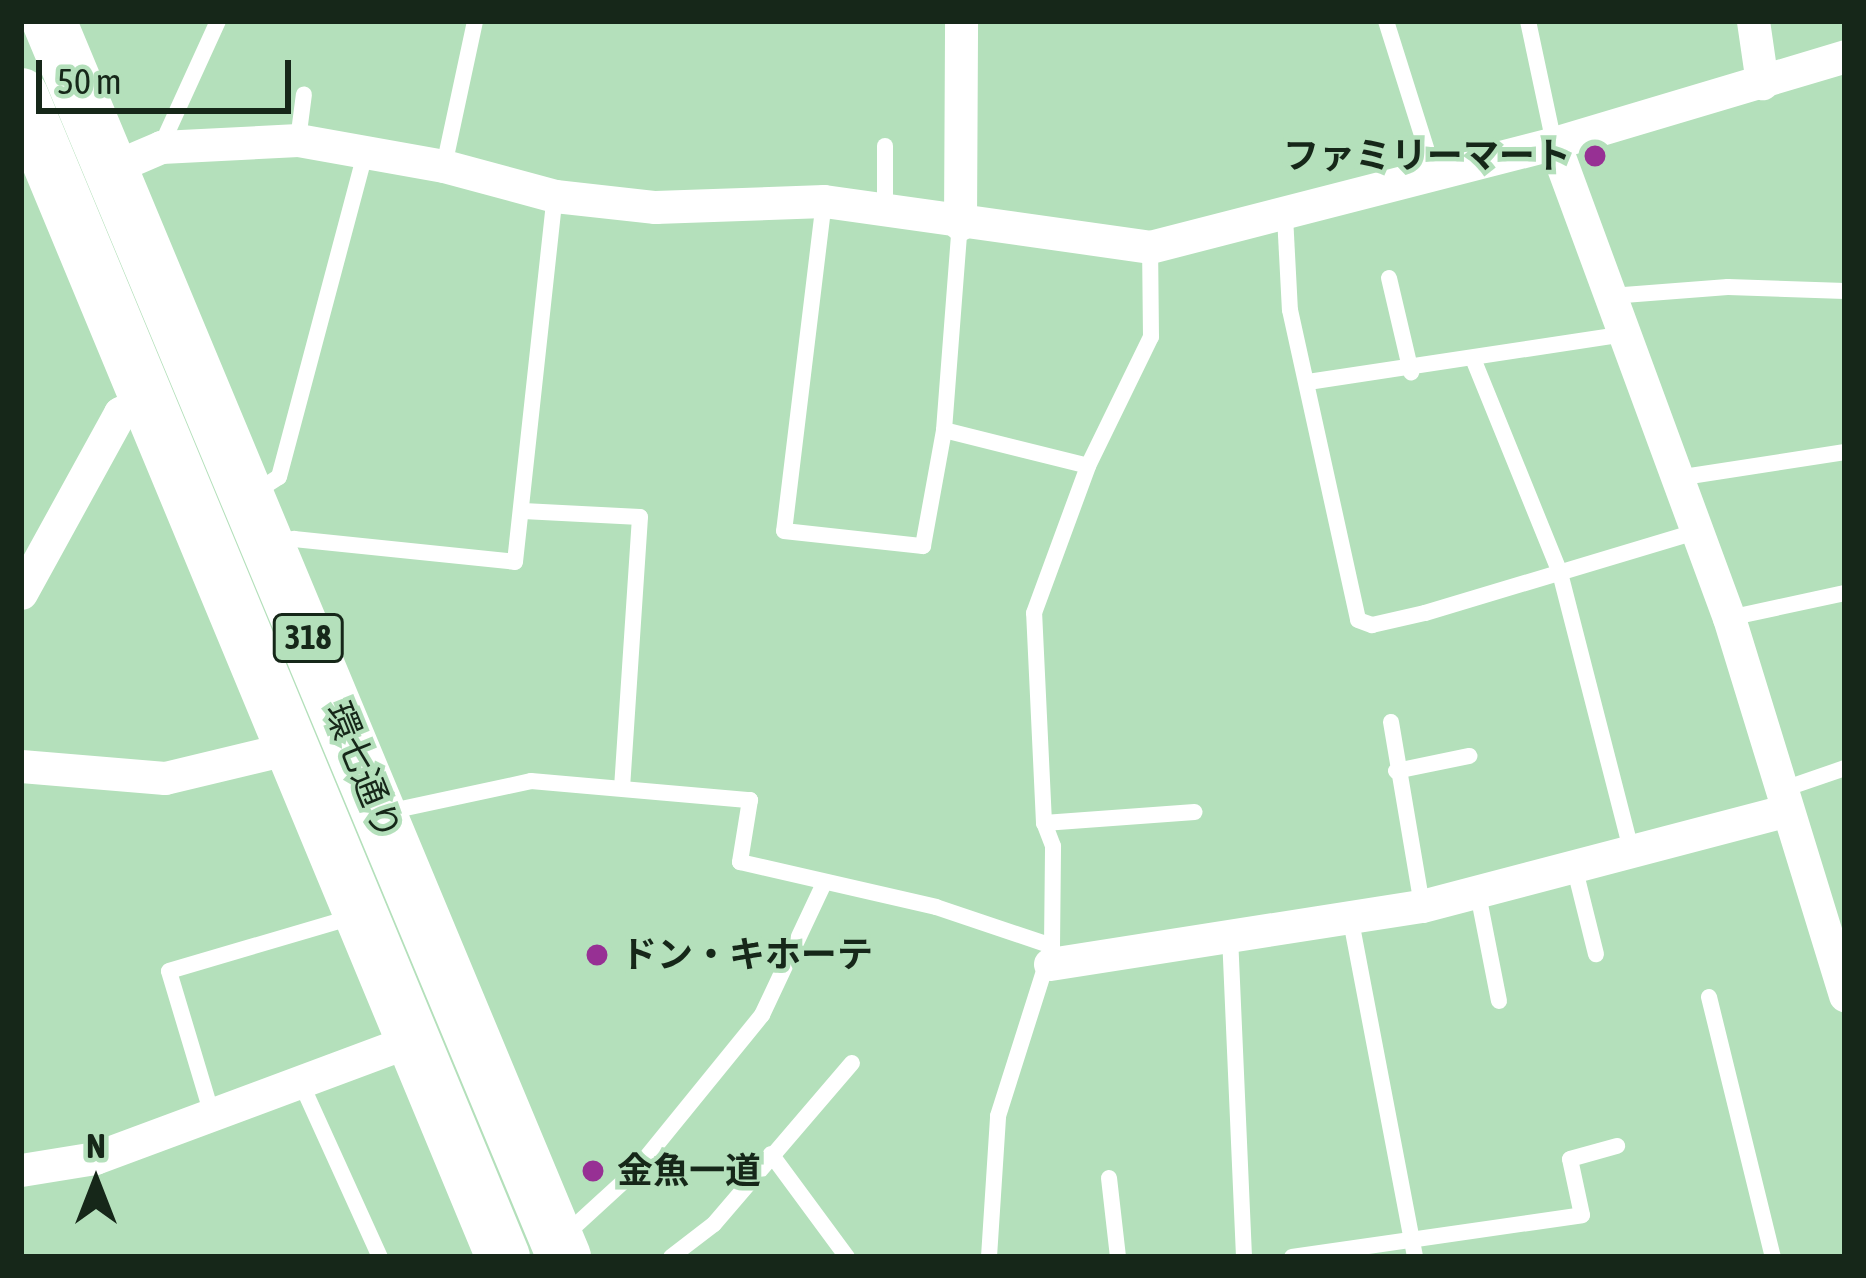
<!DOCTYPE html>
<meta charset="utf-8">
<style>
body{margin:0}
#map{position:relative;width:1866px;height:1278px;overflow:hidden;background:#b4e0bb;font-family:"Asap Condensed","Noto Sans JP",sans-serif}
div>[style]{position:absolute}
.service>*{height:16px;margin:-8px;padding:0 8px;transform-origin:8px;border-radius:8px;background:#fff}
.minor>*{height:33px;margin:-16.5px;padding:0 16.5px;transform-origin:16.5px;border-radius:16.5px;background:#fff}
.primary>*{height:54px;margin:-27px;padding:0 27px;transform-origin:27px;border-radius:27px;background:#fff}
.dots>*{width:33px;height:33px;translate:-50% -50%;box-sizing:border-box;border:6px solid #b4e0bb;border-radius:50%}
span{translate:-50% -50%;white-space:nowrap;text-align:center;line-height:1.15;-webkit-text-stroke:9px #b4e0bb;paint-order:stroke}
.shield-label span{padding:3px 9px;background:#b4e0bb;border:3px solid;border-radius:9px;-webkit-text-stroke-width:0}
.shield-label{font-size:33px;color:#162719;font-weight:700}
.poi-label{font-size:36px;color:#162719;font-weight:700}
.right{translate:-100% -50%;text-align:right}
.left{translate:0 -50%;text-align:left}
.street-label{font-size:36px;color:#162719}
.frame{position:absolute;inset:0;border:24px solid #162719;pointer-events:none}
.north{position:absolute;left:36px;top:1122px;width:120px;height:120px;-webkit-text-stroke:9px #b4e0bb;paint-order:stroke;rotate:0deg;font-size:33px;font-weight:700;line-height:48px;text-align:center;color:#162719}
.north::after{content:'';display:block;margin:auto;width:42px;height:54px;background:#162719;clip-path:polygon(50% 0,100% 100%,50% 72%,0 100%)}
.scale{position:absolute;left:36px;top:60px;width:255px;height:54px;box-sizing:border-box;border:6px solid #162719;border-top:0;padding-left:15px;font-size:36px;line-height:42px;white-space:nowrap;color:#162719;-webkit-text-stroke:9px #b4e0bb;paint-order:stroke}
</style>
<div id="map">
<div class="service">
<i style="left:1386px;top:21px;width:156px;rotate:72.5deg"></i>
<i style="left:1528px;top:21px;width:125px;rotate:78deg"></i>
<i style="left:298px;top:140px;width:46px;rotate:-82.6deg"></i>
<i style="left:161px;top:146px;width:137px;rotate:-65.5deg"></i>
<i style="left:444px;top:166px;width:148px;rotate:-77.9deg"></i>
<i style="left:824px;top:201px;width:332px;rotate:96.9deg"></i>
<i style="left:784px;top:531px;width:140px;rotate:6.2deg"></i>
<i style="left:923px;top:546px;width:118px;rotate:-79.7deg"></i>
<i style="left:944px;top:430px;width:207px;rotate:-85.6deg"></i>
<i style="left:885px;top:207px;width:61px;rotate:-90deg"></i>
<i style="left:1285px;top:216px;width:94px;rotate:87deg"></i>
<i style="left:1290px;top:310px;width:317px;rotate:77.6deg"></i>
<i style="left:1358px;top:620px;width:15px;rotate:20deg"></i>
<i style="left:1372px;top:625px;width:54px;rotate:-12.8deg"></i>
<i style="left:1425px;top:613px;width:282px;rotate:-16.7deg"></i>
<i style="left:1389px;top:278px;width:97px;rotate:76.8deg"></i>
<i style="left:1611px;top:296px;width:117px;rotate:-4.4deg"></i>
<i style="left:1728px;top:287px;width:117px;rotate:2deg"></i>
<i style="left:1474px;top:361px;width:229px;rotate:67.9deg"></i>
<i style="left:1560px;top:573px;width:285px;rotate:75.6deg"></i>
<i style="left:1308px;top:382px;width:320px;rotate:-8.6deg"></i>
<i style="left:944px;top:430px;width:148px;rotate:14deg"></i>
<i style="left:1677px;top:478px;width:170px;rotate:-8.8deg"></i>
<i style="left:251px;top:495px;width:33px;rotate:-33deg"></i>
<i style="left:279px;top:477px;width:337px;rotate:-75.1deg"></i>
<i style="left:523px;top:511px;width:117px;rotate:2.9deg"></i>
<i style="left:640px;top:517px;width:270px;rotate:93.8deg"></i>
<i style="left:275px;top:545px;width:20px;rotate:-18deg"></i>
<i style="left:294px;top:539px;width:222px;rotate:5.9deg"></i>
<i style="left:515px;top:562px;width:368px;rotate:-83.8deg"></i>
<i style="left:1729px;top:618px;width:119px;rotate:-12.2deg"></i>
<i style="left:1391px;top:722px;width:187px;rotate:80.4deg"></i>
<i style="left:1396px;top:771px;width:75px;rotate:-11.6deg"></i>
<i style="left:1781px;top:790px;width:68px;rotate:-19deg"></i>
<i style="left:387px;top:812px;width:147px;rotate:-12.1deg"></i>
<i style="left:531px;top:781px;width:220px;rotate:5deg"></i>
<i style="left:750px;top:800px;width:63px;rotate:99.2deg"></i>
<i style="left:740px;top:862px;width:201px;rotate:12.9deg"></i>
<i style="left:936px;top:907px;width:122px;rotate:18.6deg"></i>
<i style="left:1044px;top:823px;width:151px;rotate:-4.2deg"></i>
<i style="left:1574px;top:866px;width:91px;rotate:76deg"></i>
<i style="left:1478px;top:894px;width:109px;rotate:78.9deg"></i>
<i style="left:1351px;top:921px;width:342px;rotate:79.2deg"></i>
<i style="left:1230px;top:936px;width:321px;rotate:87.5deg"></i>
<i style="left:1709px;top:997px;width:268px;rotate:76.2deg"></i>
<i style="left:301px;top:1083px;width:191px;rotate:65.6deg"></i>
<i style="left:213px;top:1118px;width:153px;rotate:-106.7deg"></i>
<i style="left:169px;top:971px;width:191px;rotate:-16.4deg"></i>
<i style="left:771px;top:1154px;width:128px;rotate:53.6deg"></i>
<i style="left:1109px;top:1178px;width:80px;rotate:83.5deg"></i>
<i style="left:564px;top:1236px;width:98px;rotate:-42.5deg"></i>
<i style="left:636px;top:1170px;width:200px;rotate:-50.9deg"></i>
<i style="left:762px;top:1015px;width:146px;rotate:-64.8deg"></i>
<i style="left:671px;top:1257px;width:54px;rotate:-37.5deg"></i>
<i style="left:714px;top:1224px;width:212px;rotate:-49.4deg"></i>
<i style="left:989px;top:1257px;width:141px;rotate:-86.3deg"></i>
<i style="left:998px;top:1116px;width:178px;rotate:-72.4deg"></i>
<i style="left:1052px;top:946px;width:100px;rotate:-89.4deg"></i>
<i style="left:1053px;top:846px;width:25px;rotate:-111deg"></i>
<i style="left:1044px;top:823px;width:210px;rotate:-92.7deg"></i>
<i style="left:1034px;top:613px;width:157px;rotate:-69.8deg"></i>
<i style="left:1088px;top:466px;width:144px;rotate:-64deg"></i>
<i style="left:1151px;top:337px;width:90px;rotate:-90.6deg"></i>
<i style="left:1292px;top:1257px;width:293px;rotate:-8.2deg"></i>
<i style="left:1582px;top:1215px;width:57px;rotate:-102.1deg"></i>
<i style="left:1570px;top:1159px;width:49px;rotate:-15.5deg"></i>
</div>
<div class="minor">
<i style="left:1753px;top:21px;width:63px;rotate:81.7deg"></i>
<i style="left:1554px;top:143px;width:506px;rotate:69.78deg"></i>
<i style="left:1729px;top:618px;width:395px;rotate:72.9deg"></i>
<i style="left:112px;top:168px;width:53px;rotate:-23.2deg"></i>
<i style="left:161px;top:147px;width:137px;rotate:-2.9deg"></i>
<i style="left:298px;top:140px;width:148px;rotate:10.1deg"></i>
<i style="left:444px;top:166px;width:115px;rotate:15.1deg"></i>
<i style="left:555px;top:196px;width:101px;rotate:6.3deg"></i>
<i style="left:655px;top:207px;width:169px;rotate:-2deg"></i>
<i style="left:824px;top:201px;width:329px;rotate:8deg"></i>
<i style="left:1150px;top:247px;width:417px;rotate:-14.4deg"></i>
<i style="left:1554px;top:143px;width:304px;rotate:-16.6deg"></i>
<i style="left:960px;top:224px;width:203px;rotate:-89.7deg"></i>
<i style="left:21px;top:593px;width:205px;rotate:-61.2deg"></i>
<i style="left:120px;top:413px;width:31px;rotate:-25deg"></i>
<i style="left:21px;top:766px;width:144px;rotate:4.8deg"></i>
<i style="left:165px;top:778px;width:129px;rotate:-13.5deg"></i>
<i style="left:1050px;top:964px;width:376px;rotate:-8.9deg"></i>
<i style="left:1422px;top:906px;width:377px;rotate:-14.7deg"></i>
<i style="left:21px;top:1170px;width:75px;rotate:-9.2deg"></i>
<i style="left:95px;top:1158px;width:339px;rotate:-20.4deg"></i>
</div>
<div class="primary">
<i style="left:49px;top:21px;width:1339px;rotate:67.38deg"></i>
<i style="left:21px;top:95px;width:1258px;rotate:67.47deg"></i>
</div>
<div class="dots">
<i style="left:1595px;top:156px;background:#973094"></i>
<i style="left:597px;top:955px;background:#973094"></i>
<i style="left:593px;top:1171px;background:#973094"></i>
</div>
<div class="shield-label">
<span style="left:308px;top:638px">318</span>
</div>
<div class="poi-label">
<span class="right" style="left:1571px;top:156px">ファミリーマート</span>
<span class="left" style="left:621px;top:955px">ドン・キホーテ</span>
<span class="left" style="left:617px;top:1171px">金魚一道</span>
</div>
<div class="street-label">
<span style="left:363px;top:771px;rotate:68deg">環七通り</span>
</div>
<div class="frame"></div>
<div class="north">N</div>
<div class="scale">50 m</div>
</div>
